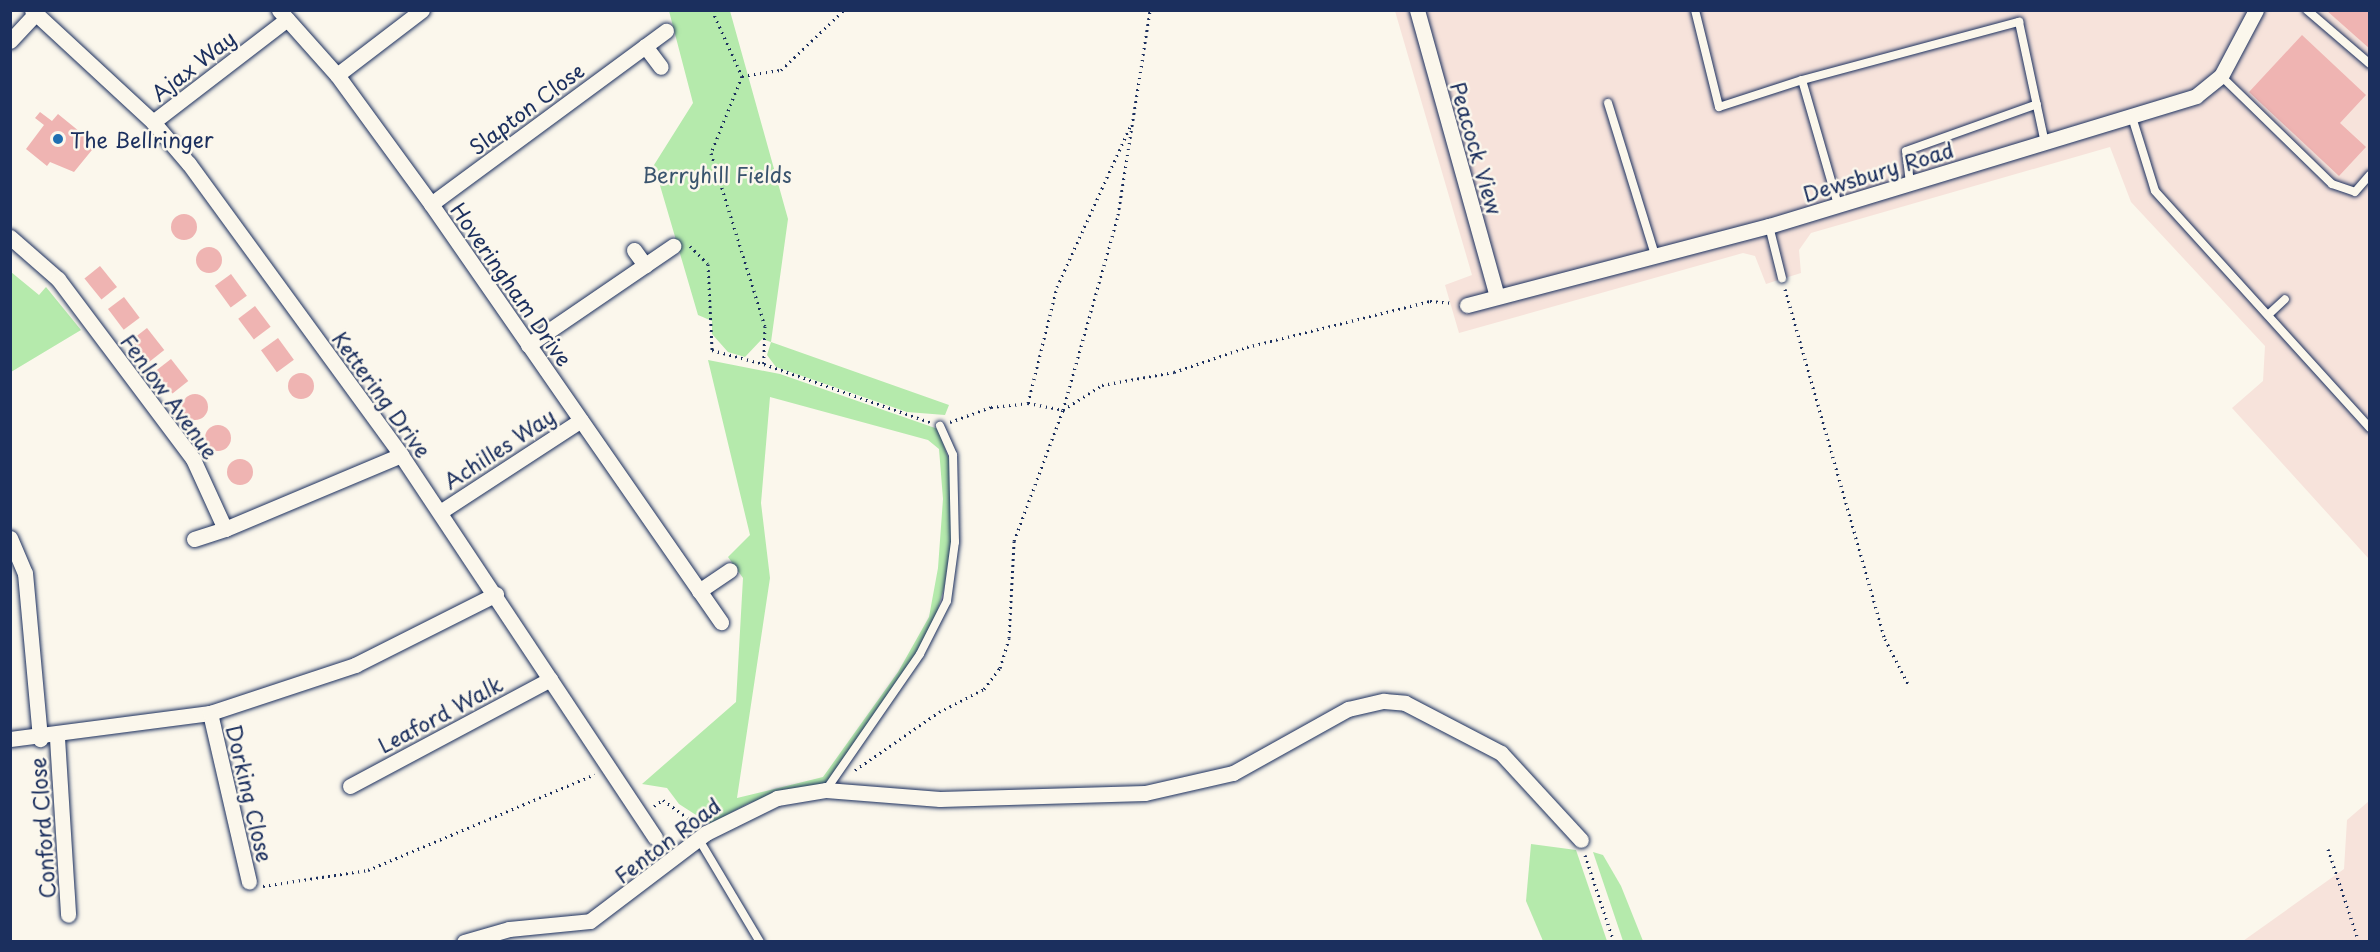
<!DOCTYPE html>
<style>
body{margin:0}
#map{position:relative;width:2380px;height:952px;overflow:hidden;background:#fbf7ec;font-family:"Playpen Sans",sans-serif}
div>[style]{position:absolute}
.built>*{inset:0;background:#f7e3db}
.green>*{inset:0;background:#b5eaac}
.building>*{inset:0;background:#efb4b2;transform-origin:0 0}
.round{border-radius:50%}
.path>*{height:3px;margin-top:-1.5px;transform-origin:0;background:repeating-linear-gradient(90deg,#1b2f5e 0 1.5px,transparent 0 6px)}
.roads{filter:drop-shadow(0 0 2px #1b2f5e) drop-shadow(0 0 2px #1b2f5e)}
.lane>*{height:8px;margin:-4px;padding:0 4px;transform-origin:4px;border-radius:4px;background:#fbf7ec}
.street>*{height:15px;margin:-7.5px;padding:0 7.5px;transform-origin:7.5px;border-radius:7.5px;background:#fbf7ec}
.dots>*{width:16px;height:16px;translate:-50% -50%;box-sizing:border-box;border:3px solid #fbf7ec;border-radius:50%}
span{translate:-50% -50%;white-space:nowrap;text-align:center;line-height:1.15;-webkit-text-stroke:5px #fbf7ec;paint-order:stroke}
.street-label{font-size:21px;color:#1b2f5e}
.poi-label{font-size:21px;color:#1b2f5e}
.left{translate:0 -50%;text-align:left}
.park-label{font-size:21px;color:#3a546e}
.frame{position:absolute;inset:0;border:12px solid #1b2f5e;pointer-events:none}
</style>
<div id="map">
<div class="built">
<i style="clip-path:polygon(1395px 11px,2369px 11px,2369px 559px,2232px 408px,2263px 381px,2265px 346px,2131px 202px,2110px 147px,1811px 233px,1799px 250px,1801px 273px,1766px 284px,1755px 256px,1743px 253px,1459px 333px,1445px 285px,1472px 275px)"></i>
<i style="clip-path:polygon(2369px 801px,2369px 941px,2243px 941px,2344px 869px,2347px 820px)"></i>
</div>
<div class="green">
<i style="clip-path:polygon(669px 11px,730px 11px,788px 219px,771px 342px,949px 405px,945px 415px,907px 412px,776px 367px,767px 355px,771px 342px,762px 339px,745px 357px,728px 352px,712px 334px,712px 321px,698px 315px,654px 165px,693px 103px)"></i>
<i style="clip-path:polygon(11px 272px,39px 295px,46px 287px,81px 330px,11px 372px)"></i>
<i style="clip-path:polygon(evenodd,708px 360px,780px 374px,938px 429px,952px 469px,951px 543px,944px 588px,935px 619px,912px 661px,825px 784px,749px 803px,710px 824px,679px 804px,667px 788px,642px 784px,736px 702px,743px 578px,728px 557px,750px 535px,708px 360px,770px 397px,928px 440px,939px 449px,943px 499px,938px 568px,929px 617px,898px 672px,823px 777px,737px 798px,770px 578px,761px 503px,770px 397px)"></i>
<i style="clip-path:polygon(1531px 844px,1576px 850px,1607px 941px,1543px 941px,1526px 901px)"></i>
<i style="clip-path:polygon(1593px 852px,1603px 855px,1621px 886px,1643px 941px,1623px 941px)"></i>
</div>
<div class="building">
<i style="clip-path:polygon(2326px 10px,2370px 10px,2370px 49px)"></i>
<i style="clip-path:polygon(2302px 35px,2366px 95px,2340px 123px,2366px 147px,2339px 176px,2249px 92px)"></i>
<i style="clip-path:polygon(40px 112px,52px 121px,58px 114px,96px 145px,74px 172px,50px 162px,47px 166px,26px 149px,44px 125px,35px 118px)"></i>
<i class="round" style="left:171px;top:214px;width:26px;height:26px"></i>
<i class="round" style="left:196px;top:247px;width:26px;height:26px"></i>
<i style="left:100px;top:266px;width:27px;height:20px;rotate:51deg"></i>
<i style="left:231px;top:274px;width:27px;height:20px;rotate:54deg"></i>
<i style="left:124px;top:297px;width:26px;height:20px;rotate:53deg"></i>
<i style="left:255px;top:306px;width:26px;height:21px;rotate:53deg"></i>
<i style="left:147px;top:328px;width:28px;height:20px;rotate:52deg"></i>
<i style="left:278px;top:338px;width:27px;height:21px;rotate:54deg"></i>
<i style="left:171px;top:359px;width:28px;height:20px;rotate:52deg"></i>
<i class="round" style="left:288px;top:373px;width:26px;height:26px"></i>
<i class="round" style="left:182px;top:394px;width:26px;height:26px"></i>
<i class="round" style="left:205px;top:425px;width:26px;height:26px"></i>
<i class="round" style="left:227px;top:459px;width:26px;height:26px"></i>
</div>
<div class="path">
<i style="left:712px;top:10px;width:72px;rotate:65.6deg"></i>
<i style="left:742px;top:76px;width:83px;rotate:111.9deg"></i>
<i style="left:711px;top:153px;width:181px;rotate:72.7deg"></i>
<i style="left:765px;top:326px;width:38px;rotate:92deg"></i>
<i style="left:764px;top:364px;width:176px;rotate:19.3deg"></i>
<i style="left:742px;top:76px;width:39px;rotate:-9deg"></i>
<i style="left:781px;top:70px;width:87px;rotate:-43.6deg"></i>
<i style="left:690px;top:246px;width:25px;rotate:45deg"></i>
<i style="left:708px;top:264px;width:86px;rotate:87.3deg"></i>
<i style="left:712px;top:350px;width:54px;rotate:15.1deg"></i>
<i style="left:1785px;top:289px;width:364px;rotate:74.1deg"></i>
<i style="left:1885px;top:639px;width:51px;rotate:62.9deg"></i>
<i style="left:1028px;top:403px;width:120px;rotate:-76deg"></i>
<i style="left:1057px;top:287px;width:176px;rotate:-65.5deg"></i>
<i style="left:950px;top:422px;width:44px;rotate:-20.1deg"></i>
<i style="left:991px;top:407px;width:37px;rotate:-6deg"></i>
<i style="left:1028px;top:403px;width:36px;rotate:11deg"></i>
<i style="left:1063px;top:410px;width:203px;rotate:-74.2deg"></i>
<i style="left:1118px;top:215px;width:207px;rotate:-81.1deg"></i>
<i style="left:855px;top:770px;width:102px;rotate:-34.6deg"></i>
<i style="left:939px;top:712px;width:51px;rotate:-27.1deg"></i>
<i style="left:984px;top:689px;width:26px;rotate:-53deg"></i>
<i style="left:1000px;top:668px;width:31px;rotate:-73deg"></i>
<i style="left:1009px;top:638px;width:97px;rotate:-87deg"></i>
<i style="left:1014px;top:541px;width:140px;rotate:-69.5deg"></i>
<i style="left:1063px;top:410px;width:46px;rotate:-32.7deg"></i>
<i style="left:1102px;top:385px;width:73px;rotate:-10.2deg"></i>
<i style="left:1174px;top:372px;width:77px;rotate:-18.9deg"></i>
<i style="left:1247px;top:347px;width:189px;rotate:-14.1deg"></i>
<i style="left:1430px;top:301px;width:23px;rotate:5deg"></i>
<i style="left:654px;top:806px;width:11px;rotate:-34deg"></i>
<i style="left:663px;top:800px;width:37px;rotate:36deg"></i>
<i style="left:2328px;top:849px;width:98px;rotate:71.6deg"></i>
<i style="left:1585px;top:855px;width:92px;rotate:71.6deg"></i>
<i style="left:263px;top:886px;width:106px;rotate:-8.7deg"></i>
<i style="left:368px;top:870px;width:246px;rotate:-22.9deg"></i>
</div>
<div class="roads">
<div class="lane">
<i style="left:1695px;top:10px;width:100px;rotate:76.1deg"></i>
<i style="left:1719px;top:107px;width:87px;rotate:-18deg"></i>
<i style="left:1802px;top:80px;width:130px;rotate:73.9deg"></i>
<i style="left:2307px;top:10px;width:83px;rotate:40.6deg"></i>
<i style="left:2221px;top:76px;width:155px;rotate:44.2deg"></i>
<i style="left:2332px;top:184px;width:24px;rotate:19deg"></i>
<i style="left:2355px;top:192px;width:23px;rotate:-49deg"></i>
<i style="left:1802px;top:80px;width:225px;rotate:-15deg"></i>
<i style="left:2019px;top:22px;width:124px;rotate:77.9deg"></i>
<i style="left:1608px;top:103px;width:159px;rotate:72.8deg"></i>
<i style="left:2132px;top:117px;width:77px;rotate:72.7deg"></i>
<i style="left:2155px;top:191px;width:320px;rotate:47.8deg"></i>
<i style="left:1910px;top:183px;width:32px;rotate:-97deg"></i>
<i style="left:1906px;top:151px;width:139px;rotate:-19.7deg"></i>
<i style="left:1769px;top:226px;width:54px;rotate:76deg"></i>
<i style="left:2268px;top:315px;width:23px;rotate:-43deg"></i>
<i style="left:826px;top:790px;width:165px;rotate:-55.3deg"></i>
<i style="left:920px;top:654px;width:59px;rotate:-63deg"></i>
<i style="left:947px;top:601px;width:60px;rotate:-82.3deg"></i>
<i style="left:955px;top:542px;width:87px;rotate:-91.3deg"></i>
<i style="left:953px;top:455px;width:32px;rotate:-114deg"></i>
<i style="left:698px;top:838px;width:121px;rotate:59.2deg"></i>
</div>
<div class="street">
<i style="left:32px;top:10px;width:165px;rotate:42.8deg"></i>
<i style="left:153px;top:122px;width:55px;rotate:49.4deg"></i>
<i style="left:189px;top:164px;width:360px;rotate:53.9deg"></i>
<i style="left:401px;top:455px;width:459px;rotate:56.4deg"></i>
<i style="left:279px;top:10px;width:87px;rotate:48.3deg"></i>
<i style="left:337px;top:75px;width:160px;rotate:53.9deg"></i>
<i style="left:431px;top:204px;width:509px;rotate:55.25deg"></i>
<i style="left:1417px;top:10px;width:297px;rotate:74.4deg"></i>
<i style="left:10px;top:41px;width:37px;rotate:-47deg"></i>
<i style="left:645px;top:46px;width:26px;rotate:53deg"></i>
<i style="left:337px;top:75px;width:107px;rotate:-37.4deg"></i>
<i style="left:153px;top:122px;width:169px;rotate:-37.5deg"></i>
<i style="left:431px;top:204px;width:292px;rotate:-36.4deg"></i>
<i style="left:10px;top:237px;width:64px;rotate:41.2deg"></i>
<i style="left:58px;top:279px;width:225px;rotate:53.1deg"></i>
<i style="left:193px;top:459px;width:77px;rotate:65.4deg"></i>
<i style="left:225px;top:529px;width:191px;rotate:-22.8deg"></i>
<i style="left:634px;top:250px;width:19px;rotate:54deg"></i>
<i style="left:1467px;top:305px;width:312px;rotate:-14.7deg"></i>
<i style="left:1769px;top:226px;width:446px;rotate:-16.9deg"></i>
<i style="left:2196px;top:96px;width:32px;rotate:-39deg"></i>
<i style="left:2221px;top:76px;width:75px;rotate:-62.1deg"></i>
<i style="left:528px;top:345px;width:176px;rotate:-34.3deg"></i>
<i style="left:440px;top:512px;width:168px;rotate:-33.1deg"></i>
<i style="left:10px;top:538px;width:38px;rotate:67deg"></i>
<i style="left:25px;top:573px;width:167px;rotate:84.8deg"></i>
<i style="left:194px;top:539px;width:33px;rotate:-18deg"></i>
<i style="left:699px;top:591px;width:37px;rotate:-34deg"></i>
<i style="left:210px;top:713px;width:173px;rotate:77deg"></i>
<i style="left:57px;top:738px;width:177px;rotate:86.4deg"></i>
<i style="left:10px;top:739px;width:202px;rotate:-7.4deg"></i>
<i style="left:210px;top:713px;width:153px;rotate:-18.3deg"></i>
<i style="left:355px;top:665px;width:158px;rotate:-26.7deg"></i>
<i style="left:350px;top:786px;width:227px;rotate:-28.1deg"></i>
<i style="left:464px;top:942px;width:47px;rotate:-16.1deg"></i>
<i style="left:509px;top:929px;width:81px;rotate:-5.6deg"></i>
<i style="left:590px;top:921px;width:146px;rotate:-37.2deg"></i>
<i style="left:706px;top:833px;width:79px;rotate:-26.2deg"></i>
<i style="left:777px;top:798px;width:50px;rotate:-9.3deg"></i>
<i style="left:826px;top:790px;width:114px;rotate:4.5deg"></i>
<i style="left:940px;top:799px;width:205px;rotate:-1.7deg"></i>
<i style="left:1145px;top:793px;width:90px;rotate:-12.8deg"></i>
<i style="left:1233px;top:773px;width:132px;rotate:-29.1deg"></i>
<i style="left:1348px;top:709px;width:37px;rotate:-13deg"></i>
<i style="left:1384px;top:701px;width:21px;rotate:5deg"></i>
<i style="left:1405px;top:703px;width:108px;rotate:27.5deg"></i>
<i style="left:1501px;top:753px;width:118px;rotate:47.4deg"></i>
</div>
</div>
<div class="dots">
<i style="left:58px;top:139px;background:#1f6fb2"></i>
</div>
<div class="street-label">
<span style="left:193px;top:65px;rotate:-38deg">Ajax Way</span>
<span style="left:526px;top:108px;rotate:-37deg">Slapton Close</span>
<span style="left:1477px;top:148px;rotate:74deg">Peacock View</span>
<span style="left:1878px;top:171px;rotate:-17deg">Dewsbury Road</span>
<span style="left:512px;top:284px;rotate:55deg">Hoveringham Drive</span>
<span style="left:382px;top:394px;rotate:54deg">Kettering Drive</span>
<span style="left:170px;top:396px;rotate:54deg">Fenlow Avenue</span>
<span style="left:499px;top:448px;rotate:-33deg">Achilles Way</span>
<span style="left:440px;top:714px;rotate:-28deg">Leaford Walk</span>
<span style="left:250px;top:793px;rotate:77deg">Dorking Close</span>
<span style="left:42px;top:828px;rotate:-94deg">Conford Close</span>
<span style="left:667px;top:840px;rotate:-37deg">Fenton Road</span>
</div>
<div class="poi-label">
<span class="left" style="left:70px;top:139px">The Bellringer</span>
</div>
<div class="park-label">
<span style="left:717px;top:174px">Berryhill Fields</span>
</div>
<div class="frame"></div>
</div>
